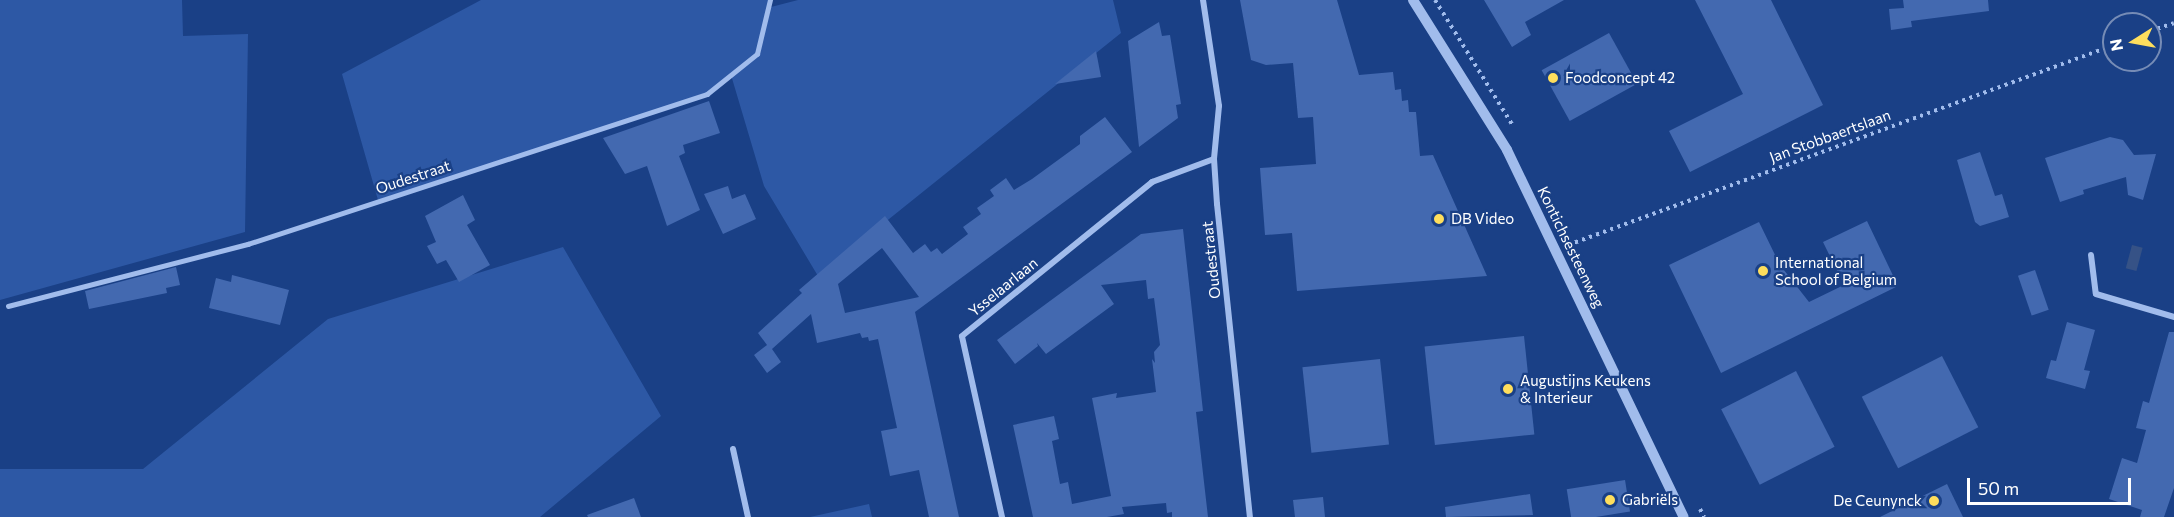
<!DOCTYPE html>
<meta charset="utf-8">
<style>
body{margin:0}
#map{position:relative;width:2174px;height:517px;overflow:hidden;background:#1a4086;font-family:Commissioner,sans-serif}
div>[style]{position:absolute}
.green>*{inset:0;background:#2d58a5}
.water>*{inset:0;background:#365286;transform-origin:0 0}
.building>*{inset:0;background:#4369b0;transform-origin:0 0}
.path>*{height:4px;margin-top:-2px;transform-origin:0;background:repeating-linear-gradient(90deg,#a1bcec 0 3px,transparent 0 7.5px)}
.service>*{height:4.5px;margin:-2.25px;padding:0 2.25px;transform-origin:2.25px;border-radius:2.25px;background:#a1bcec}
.minor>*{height:6px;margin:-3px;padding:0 3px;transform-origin:3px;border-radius:3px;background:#a1bcec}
.tertiary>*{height:10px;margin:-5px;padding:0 5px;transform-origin:5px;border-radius:5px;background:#a1bcec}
.dots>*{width:16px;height:16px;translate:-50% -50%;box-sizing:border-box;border:3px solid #1a4086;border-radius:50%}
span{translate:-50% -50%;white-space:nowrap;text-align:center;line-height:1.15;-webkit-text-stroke:4.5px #1a4086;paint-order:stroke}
.poi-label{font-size:15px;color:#fff}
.left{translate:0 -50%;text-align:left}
.right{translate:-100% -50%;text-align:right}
.street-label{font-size:15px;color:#fff}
.north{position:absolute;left:2102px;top:12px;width:60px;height:60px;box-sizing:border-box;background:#1a4086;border:2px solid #768cb6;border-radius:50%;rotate:259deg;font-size:16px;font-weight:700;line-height:24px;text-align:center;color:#fff}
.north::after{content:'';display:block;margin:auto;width:21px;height:27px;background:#fede5d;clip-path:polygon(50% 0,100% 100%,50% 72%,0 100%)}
.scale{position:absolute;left:1967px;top:478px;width:164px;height:27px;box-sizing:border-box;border:3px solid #fff;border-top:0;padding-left:8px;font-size:18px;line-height:21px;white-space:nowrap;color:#fff;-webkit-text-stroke:4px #1a4086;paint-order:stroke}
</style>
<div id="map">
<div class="green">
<i style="clip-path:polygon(0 0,182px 0,183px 36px,248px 34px,245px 232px,0 300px)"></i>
<i style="clip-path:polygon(481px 0,770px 0,771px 7px,798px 0,1113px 0,1121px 33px,818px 276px,764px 186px,731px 75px,707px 94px,378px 200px,342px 74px)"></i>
<i style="clip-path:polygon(563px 247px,661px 416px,540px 517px,0 517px,0 469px,143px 469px,328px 319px)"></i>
<i style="clip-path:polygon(869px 504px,872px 517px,810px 517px)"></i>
</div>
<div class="water">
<i style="left:2132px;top:245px;width:11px;height:24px;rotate:15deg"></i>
</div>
<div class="building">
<i style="clip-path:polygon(1240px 0,1337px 0,1359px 75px,1393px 72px,1395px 90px,1401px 89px,1402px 101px,1408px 100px,1409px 112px,1416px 112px,1420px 156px,1433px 155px,1487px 276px,1297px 291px,1292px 233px,1265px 235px,1260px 168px,1316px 164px,1313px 117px,1298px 118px,1293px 63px,1266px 65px,1251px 60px)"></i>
<i style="clip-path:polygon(1484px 0,1564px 0,1525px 22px,1531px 35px,1512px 47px)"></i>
<i style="clip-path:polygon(1695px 0,1771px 0,1823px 105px,1690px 172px,1669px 131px,1743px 94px)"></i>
<i style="clip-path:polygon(1903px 0,1988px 0,1989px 11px,1911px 21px,1912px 27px,1891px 30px,1889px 9px,1904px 8px)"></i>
<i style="clip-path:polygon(1159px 22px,1162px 36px,1170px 35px,1181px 104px,1176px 105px,1178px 118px,1139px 147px,1128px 41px)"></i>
<i style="left:1609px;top:33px;width:58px;height:77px;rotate:61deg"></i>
<i style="clip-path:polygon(1096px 51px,1101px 77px,1055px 84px)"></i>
<i style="clip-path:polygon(709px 101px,720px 133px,683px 145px,685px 153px,679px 156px,700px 210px,667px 226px,647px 166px,625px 174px,603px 138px)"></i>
<i style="clip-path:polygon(evenodd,1105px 117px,1132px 152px,915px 312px,959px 517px,929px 517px,919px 470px,890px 476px,881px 431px,897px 428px,878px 339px,869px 341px,868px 337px,862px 338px,860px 333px,817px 343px,811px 314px,772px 349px,781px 362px,767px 373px,754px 355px,767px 345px,758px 333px,802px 293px,799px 290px,885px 216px,913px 253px,925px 244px,931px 252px,937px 248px,942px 254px,968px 234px,963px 227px,981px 214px,977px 208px,994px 196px,990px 190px,1006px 178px,1014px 190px,1032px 179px,1080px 144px,1080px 136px,1105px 117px,882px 248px,919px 297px,845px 313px,838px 284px,882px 248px)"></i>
<i style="clip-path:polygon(2110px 137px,2123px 140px,2134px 155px,2156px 154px,2143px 200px,2128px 195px,2126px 177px,2083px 190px,2084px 194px,2060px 202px,2045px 158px)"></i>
<i style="clip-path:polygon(1980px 152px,1995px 196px,2002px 194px,2009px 217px,1980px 226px,1975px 222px,1957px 160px)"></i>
<i style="clip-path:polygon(728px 186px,732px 199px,745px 194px,756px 219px,723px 234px,704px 194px)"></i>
<i style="clip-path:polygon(463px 195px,475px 220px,467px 225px,490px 265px,459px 282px,446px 260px,437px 264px,427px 246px,436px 242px,425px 216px)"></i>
<i style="clip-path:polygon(1867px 221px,1898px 286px,1721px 373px,1669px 265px,1759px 222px,1780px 265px,1809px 302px,1844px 285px,1823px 242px)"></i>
<i style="clip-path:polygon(1183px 229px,1203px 411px,1196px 412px,1208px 517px,1172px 517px,1172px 512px,1167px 513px,1166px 503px,1122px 507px,1124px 514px,1107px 517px,1033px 517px,1013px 425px,1054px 416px,1059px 439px,1052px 441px,1060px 484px,1068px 482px,1072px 504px,1111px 496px,1092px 398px,1117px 393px,1116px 398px,1156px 392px,1152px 359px,1155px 363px,1154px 352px,1160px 345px,1154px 298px,1148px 299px,1146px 280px,1101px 285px,1114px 304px,1046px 354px,1037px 343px,1038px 346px,1015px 364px,997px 340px,1141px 234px)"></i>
<i style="clip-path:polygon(176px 267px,180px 285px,166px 288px,167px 293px,89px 309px,85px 291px)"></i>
<i style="left:2035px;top:270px;width:42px;height:18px;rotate:71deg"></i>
<i style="clip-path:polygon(232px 275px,289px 290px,280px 325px,209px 308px,216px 278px,231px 282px)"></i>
<i style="clip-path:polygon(2067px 322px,2095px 330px,2084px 370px,2090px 371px,2085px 389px,2046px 378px,2051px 360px,2056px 361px)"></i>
<i style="clip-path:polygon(2169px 332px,2174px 332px,2174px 488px,2164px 517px,2140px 517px,2142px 510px,2109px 499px,2122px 458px,2137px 463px,2146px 430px,2136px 428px,2143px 401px,2149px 403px)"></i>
<i style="left:1524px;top:336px;width:99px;height:100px;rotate:84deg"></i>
<i style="left:1942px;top:356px;width:80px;height:90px;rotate:63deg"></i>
<i style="left:1380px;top:359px;width:86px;height:78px;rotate:84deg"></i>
<i style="left:1796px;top:371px;width:85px;height:84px;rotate:63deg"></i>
<i style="left:1625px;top:480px;width:32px;height:59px;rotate:81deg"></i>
<i style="clip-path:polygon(1947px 484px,1963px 517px,1880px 517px)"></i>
<i style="clip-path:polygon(1530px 494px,1533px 515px,1446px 517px,1445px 507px)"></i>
<i style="clip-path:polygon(1323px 497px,1325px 517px,1295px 517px,1293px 500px)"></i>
<i style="clip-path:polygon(634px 498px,641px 517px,588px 517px,587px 515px)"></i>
</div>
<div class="path">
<i style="left:1435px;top:0;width:146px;rotate:58.2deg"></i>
<i style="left:2150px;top:31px;width:25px;rotate:-18deg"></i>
<i style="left:1568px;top:245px;width:581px;rotate:-20.12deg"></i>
<i style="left:1700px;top:509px;width:9px;rotate:63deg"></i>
</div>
<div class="service">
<i style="left:8px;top:306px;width:248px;rotate:-14.5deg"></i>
<i style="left:248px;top:244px;width:483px;rotate:-18.1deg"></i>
<i style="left:707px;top:94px;width:64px;rotate:-38.7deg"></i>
<i style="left:757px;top:54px;width:56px;rotate:-76.5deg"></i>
</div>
<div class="minor">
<i style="left:1203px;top:0;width:107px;rotate:81.4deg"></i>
<i style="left:1219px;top:106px;width:53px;rotate:95.4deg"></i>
<i style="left:1214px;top:159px;width:45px;rotate:86.2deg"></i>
<i style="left:1217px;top:204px;width:315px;rotate:84deg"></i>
<i style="left:2091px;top:255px;width:39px;rotate:83deg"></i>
<i style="left:2096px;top:294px;width:81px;rotate:16.4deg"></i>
<i style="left:733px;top:449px;width:70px;rotate:77.6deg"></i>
<i style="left:1002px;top:517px;width:185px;rotate:-102.5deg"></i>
<i style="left:962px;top:336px;width:245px;rotate:-39deg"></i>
<i style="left:1152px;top:182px;width:66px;rotate:-20.4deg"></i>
</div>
<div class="tertiary">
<i style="left:1413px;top:0;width:177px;rotate:57.9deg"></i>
<i style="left:1507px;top:150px;width:407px;rotate:64.3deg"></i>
</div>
<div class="dots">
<i style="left:1553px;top:78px;background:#fede5d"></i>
<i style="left:1439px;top:219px;background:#fede5d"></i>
<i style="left:1763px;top:271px;background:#fede5d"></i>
<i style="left:1508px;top:389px;background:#fede5d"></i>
<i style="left:1610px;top:500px;background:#fede5d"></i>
<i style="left:1934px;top:501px;background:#fede5d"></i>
</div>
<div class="poi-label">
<span class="left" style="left:1565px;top:78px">Foodconcept 42</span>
<span class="left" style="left:1451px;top:219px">DB Video</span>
<span class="left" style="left:1775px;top:271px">International<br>School of Belgium</span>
<span class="left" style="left:1520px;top:389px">Augustijns Keukens<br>&amp; Interieur</span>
<span class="left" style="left:1622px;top:500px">Gabriëls</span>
<span class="right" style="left:1922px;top:501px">De Ceunynck</span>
</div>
<div class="street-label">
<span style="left:1830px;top:136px;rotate:-20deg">Jan Stobbaertslaan</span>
<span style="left:413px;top:177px;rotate:-18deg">Oudestraat</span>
<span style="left:1571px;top:247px;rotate:64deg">Kontichsesteenweg</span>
<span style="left:1211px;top:260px;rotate:-96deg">Oudestraat</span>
<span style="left:1003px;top:287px;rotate:-39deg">Ysselaarlaan</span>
</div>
<div class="north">N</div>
<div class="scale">50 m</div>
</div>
